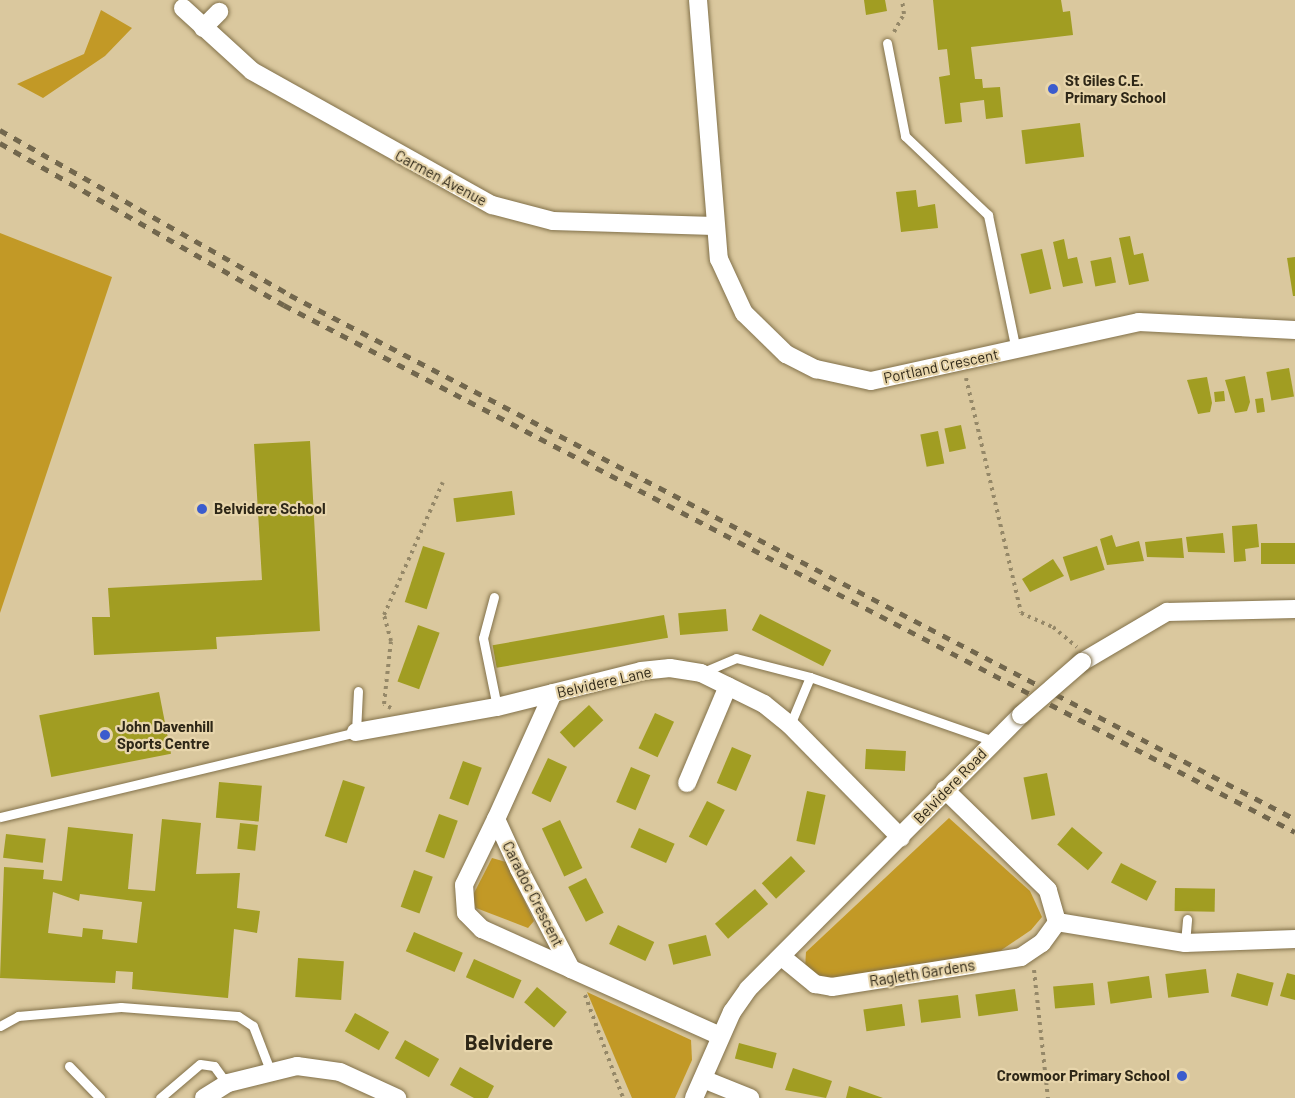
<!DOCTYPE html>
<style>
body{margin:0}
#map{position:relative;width:1295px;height:1098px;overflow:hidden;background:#dac89e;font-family:Barlow,sans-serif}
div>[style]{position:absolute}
.green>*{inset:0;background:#c29926}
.building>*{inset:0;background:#a19d22;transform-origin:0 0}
.path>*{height:4px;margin-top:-2px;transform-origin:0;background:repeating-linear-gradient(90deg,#958868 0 3px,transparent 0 7.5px)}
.roads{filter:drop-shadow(0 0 2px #82714a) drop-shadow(0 0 2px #82714a)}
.service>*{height:9px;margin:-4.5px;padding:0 4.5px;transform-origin:4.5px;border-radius:4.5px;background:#fff}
.minor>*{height:18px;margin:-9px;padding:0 9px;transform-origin:9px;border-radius:9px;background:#fff}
.rail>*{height:4.5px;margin-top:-2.25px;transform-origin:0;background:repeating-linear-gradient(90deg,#72674d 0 8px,transparent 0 16px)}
.bridges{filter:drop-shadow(0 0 2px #82714a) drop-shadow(0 0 2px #82714a)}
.minor-bridge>*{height:18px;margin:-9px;padding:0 9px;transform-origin:9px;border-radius:9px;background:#fff}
.dots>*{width:16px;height:16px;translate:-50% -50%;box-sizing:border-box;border:3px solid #e7d5ab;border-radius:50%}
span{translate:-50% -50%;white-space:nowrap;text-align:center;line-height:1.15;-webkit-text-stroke:4.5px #e7d5ab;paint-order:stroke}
.poi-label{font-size:15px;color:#2e2717;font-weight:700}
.left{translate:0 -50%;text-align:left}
.right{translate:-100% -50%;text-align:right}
.street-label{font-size:15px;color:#2e2717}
.district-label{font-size:21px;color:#2e2717;font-weight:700}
</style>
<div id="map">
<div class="green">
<i style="clip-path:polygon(101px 10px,132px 28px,105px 56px,43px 98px,17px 84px,84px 54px)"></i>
<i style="clip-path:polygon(0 233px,112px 277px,0 613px)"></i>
<i style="clip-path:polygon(949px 818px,1030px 891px,1042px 917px,1031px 930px,1000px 951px,827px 980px,805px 969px,806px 952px)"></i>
<i style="clip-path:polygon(492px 858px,506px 862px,534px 921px,528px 928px,476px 908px,472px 897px)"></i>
<i style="clip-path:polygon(587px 992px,691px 1040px,692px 1060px,675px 1098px,632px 1098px)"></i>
</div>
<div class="building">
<i style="clip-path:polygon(864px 0,885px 0,887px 11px,866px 15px)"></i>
<i style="clip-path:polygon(933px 0,1061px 0,1063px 12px,1070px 11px,1073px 35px,971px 47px,975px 79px,982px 79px,983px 88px,1000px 87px,1003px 117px,986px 119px,984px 100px,960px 103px,962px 122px,945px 124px,939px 77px,950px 75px,947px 49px,938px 50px)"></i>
<i style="left:1080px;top:123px;width:34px;height:59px;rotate:83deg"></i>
<i style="clip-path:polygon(916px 190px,918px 207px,935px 204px,938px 228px,901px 232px,896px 192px)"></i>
<i style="clip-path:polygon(1130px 236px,1134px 255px,1143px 253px,1149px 281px,1129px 285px,1119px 238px)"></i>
<i style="clip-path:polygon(1064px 239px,1068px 259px,1077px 257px,1083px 283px,1063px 287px,1053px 242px)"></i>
<i style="left:1042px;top:249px;width:41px;height:22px;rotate:77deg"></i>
<i style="left:1111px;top:257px;width:26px;height:21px;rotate:79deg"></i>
<i style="clip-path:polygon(1295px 257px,1295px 296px,1293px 296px,1287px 258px)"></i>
<i style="left:1289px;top:368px;width:29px;height:23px;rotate:80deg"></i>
<i style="clip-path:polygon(1245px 376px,1250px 402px,1247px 411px,1235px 413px,1225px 380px)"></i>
<i style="clip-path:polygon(1207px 377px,1212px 403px,1210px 412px,1198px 414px,1187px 380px)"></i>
<i style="left:1224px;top:391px;width:10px;height:10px;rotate:84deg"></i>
<i style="left:1263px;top:398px;width:14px;height:8px;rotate:82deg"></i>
<i style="left:961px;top:425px;width:24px;height:17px;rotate:78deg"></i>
<i style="left:938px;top:431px;width:33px;height:18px;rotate:79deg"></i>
<i style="clip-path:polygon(310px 441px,320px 631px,216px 637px,217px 649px,94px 655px,92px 617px,110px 617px,108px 588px,262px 580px,254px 444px)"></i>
<i style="left:512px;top:491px;width:24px;height:59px;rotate:83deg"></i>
<i style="clip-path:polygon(1257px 524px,1259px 547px,1245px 549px,1246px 561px,1234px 562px,1232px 526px)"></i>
<i style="clip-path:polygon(1223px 533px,1225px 553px,1188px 552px,1186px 537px)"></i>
<i style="clip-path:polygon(1112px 535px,1116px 547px,1139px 541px,1144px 561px,1107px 565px,1100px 539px)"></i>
<i style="clip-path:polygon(1182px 538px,1184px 558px,1147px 557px,1145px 542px)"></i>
<i style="left:1295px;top:543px;width:21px;height:34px;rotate:90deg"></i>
<i style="left:423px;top:546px;width:23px;height:59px;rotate:18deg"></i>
<i style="left:1097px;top:546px;width:25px;height:36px;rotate:72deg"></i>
<i style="clip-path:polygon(1053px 559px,1064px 576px,1030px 592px,1022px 579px)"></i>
<i style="left:726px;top:609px;width:22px;height:48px;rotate:85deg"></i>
<i style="left:760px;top:614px;width:80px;height:18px;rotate:27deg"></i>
<i style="left:664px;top:615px;width:23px;height:174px;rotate:80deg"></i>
<i style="left:418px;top:625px;width:23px;height:60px;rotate:20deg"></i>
<i style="left:159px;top:692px;width:63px;height:122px;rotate:79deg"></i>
<i style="left:589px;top:705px;width:21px;height:40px;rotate:47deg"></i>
<i style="left:655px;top:713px;width:21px;height:39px;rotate:25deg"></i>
<i style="left:732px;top:747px;width:21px;height:39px;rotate:23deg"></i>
<i style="left:866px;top:749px;width:40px;height:20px;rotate:3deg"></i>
<i style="left:548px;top:758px;width:21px;height:39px;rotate:25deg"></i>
<i style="left:463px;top:761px;width:20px;height:40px;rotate:20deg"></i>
<i style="left:631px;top:767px;width:21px;height:38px;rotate:23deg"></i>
<i style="left:1047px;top:773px;width:43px;height:24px;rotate:79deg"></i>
<i style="left:343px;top:780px;width:23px;height:59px;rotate:18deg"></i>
<i style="left:219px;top:782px;width:43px;height:36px;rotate:5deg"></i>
<i style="left:807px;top:791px;width:19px;height:51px;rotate:12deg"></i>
<i style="left:707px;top:801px;width:20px;height:40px;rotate:27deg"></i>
<i style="left:439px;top:814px;width:20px;height:40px;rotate:20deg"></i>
<i style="clip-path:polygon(evenodd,162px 819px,201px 823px,196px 874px,240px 873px,237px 908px,260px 911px,257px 933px,234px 929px,228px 998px,132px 989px,133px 972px,116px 971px,115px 983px,0 978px,4px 867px,44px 870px,43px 879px,62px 881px,68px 827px,133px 834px,128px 889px,155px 891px,162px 819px,53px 892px,79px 901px,80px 894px,142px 902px,137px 943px,102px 939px,103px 930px,83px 928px,82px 937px,48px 933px,53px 892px)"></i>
<i style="left:560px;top:820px;width:53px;height:20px;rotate:65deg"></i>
<i style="left:240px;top:823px;width:18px;height:26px;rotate:6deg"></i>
<i style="left:1072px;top:827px;width:40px;height:23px;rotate:40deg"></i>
<i style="left:639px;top:828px;width:39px;height:21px;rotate:24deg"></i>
<i style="left:6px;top:834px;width:40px;height:24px;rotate:7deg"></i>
<i style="left:791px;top:856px;width:21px;height:40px;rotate:47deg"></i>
<i style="left:1121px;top:863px;width:40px;height:22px;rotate:27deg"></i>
<i style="left:414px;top:870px;width:20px;height:39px;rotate:20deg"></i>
<i style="left:586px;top:878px;width:39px;height:20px;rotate:63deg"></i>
<i style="left:1175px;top:888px;width:40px;height:23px;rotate:1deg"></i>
<i style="left:755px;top:889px;width:20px;height:53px;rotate:49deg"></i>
<i style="left:618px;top:925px;width:40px;height:21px;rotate:25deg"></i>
<i style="left:414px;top:932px;width:53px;height:21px;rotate:23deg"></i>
<i style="left:706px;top:935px;width:21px;height:39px;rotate:76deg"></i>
<i style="left:298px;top:958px;width:46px;height:39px;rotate:4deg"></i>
<i style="left:474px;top:959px;width:52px;height:20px;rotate:24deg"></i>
<i style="left:1206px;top:969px;width:24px;height:41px;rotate:83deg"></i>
<i style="left:1237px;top:973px;width:38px;height:24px;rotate:15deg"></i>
<i style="clip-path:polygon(1287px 973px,1295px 975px,1295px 1000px,1280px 996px)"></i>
<i style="left:1149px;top:976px;width:22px;height:42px;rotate:82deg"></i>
<i style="left:1093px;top:983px;width:22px;height:40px;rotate:85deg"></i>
<i style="left:537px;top:987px;width:39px;height:20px;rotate:40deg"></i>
<i style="left:1015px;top:989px;width:22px;height:40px;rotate:82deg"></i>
<i style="left:958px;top:995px;width:23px;height:40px;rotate:83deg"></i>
<i style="left:902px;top:1004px;width:22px;height:39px;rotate:82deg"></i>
<i style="left:355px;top:1013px;width:39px;height:21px;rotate:29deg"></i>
<i style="left:405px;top:1040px;width:39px;height:21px;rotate:29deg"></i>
<i style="left:739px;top:1043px;width:39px;height:16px;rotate:15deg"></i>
<i style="clip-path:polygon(460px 1067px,494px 1086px,488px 1098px,474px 1098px,450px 1085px)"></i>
<i style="clip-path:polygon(793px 1068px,832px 1081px,826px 1098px,785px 1090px)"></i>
<i style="clip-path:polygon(849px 1086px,883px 1098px,846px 1098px)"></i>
</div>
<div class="path">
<i style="left:894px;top:32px;width:21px;rotate:-61deg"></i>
<i style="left:904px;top:14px;width:14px;rotate:-98deg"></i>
<i style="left:966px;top:378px;width:241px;rotate:76.8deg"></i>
<i style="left:1021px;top:613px;width:35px;rotate:24deg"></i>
<i style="left:1053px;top:627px;width:31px;rotate:40deg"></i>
<i style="left:391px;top:708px;width:8px;rotate:-150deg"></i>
<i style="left:384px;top:704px;width:63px;rotate:-83.7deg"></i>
<i style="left:391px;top:641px;width:27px;rotate:-105deg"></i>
<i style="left:384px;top:615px;width:145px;rotate:-66.1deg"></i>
<i style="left:1034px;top:970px;width:129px;rotate:83.8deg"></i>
<i style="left:585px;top:995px;width:110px;rotate:69.7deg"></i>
</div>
<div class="roads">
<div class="service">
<i style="left:887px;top:43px;width:95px;rotate:79deg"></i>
<i style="left:905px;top:136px;width:115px;rotate:43.6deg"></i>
<i style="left:988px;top:215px;width:138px;rotate:78.3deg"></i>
<i style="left:494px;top:597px;width:42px;rotate:105deg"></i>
<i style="left:483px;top:638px;width:70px;rotate:78.5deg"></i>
<i style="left:701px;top:673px;width:38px;rotate:-23deg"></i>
<i style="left:736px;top:658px;width:76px;rotate:14.4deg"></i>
<i style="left:810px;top:677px;width:195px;rotate:19.2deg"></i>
<i style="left:790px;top:725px;width:52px;rotate:-67.4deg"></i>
<i style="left:0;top:817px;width:366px;rotate:-13.4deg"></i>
<i style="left:356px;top:732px;width:41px;rotate:-87.2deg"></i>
<i style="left:1185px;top:943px;width:24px;rotate:-85deg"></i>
<i style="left:0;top:1026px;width:21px;rotate:-29deg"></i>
<i style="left:18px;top:1016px;width:103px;rotate:-5deg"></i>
<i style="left:121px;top:1007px;width:117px;rotate:4.4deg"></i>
<i style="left:238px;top:1016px;width:18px;rotate:34deg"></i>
<i style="left:253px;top:1026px;width:47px;rotate:68.9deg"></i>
<i style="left:69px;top:1066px;width:45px;rotate:45.9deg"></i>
<i style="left:160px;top:1098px;width:52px;rotate:-40.4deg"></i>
<i style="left:200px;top:1064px;width:14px;rotate:8deg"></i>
<i style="left:214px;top:1066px;width:22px;rotate:54deg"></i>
</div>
<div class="minor">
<i style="left:698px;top:0;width:260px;rotate:85.4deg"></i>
<i style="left:719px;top:259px;width:60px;rotate:65.2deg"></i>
<i style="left:744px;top:313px;width:59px;rotate:44.3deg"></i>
<i style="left:786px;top:354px;width:34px;rotate:27deg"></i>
<i style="left:816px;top:369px;width:56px;rotate:12.3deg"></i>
<i style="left:871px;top:381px;width:274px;rotate:-12.4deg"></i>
<i style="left:1139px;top:322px;width:156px;rotate:2.9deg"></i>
<i style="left:183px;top:8px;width:93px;rotate:42.4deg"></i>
<i style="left:252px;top:71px;width:275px;rotate:29.2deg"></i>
<i style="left:492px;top:205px;width:63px;rotate:14.7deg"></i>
<i style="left:553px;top:221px;width:161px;rotate:1.8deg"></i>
<i style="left:203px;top:28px;width:23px;rotate:-45deg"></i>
<i style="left:1082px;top:662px;width:99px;rotate:-30.5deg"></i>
<i style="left:1167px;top:612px;width:128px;rotate:-1.3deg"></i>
<i style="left:553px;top:693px;width:138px;rotate:114.3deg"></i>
<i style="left:496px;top:819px;width:55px;rotate:65.3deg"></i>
<i style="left:519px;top:869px;width:113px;rotate:62.5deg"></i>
<i style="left:571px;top:969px;width:163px;rotate:24.2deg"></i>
<i style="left:356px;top:732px;width:143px;rotate:-10.1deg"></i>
<i style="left:497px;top:707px;width:148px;rotate:-14deg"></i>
<i style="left:641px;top:671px;width:29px;rotate:-6deg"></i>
<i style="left:670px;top:668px;width:31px;rotate:9deg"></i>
<i style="left:701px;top:673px;width:70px;rotate:26.2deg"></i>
<i style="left:764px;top:704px;width:33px;rotate:39deg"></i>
<i style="left:790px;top:725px;width:158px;rotate:45.5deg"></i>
<i style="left:687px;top:783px;width:105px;rotate:-67.1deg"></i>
<i style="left:496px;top:819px;width:73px;rotate:115.9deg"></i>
<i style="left:464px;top:885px;width:28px;rotate:86deg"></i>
<i style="left:466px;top:913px;width:23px;rotate:45deg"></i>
<i style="left:482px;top:929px;width:98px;rotate:24.2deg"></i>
<i style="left:1057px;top:922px;width:130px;rotate:9.3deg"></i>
<i style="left:1185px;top:943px;width:110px;rotate:-2.1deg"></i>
<i style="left:782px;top:957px;width:43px;rotate:39.3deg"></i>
<i style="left:815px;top:984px;width:17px;rotate:10deg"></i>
<i style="left:832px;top:987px;width:191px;rotate:-9deg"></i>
<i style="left:1021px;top:957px;width:25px;rotate:-34deg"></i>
<i style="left:1042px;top:943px;width:26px;rotate:-54deg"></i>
<i style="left:1057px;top:922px;width:33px;rotate:-106deg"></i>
<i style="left:1048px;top:890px;width:144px;rotate:-135.8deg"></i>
<i style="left:703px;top:1079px;width:51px;rotate:22deg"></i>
<i style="left:204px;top:1098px;width:28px;rotate:-32deg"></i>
<i style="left:228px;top:1083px;width:71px;rotate:-13.8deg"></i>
<i style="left:297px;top:1066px;width:43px;rotate:7.9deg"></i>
<i style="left:340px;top:1072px;width:63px;rotate:24.5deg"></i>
<i style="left:694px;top:1098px;width:94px;rotate:-66.2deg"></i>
<i style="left:732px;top:1012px;width:28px;rotate:-55deg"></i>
<i style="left:748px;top:989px;width:387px;rotate:-45.1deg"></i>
</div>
</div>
<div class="rail">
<i style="left:0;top:130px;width:334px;rotate:29.6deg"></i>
<i style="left:290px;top:295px;width:1133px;rotate:27.54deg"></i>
<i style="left:0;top:143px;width:327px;rotate:29.7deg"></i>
<i style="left:284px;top:305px;width:1140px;rotate:27.53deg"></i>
</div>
<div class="bridges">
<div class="minor-bridge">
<i style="left:1021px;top:715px;width:81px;rotate:-41deg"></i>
</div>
</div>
<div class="dots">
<i style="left:1053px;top:89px;background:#3b5ccd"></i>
<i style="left:202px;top:509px;background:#3b5ccd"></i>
<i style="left:105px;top:735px;background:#3b5ccd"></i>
<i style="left:1182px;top:1076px;background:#3b5ccd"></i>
</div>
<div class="poi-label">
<span class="left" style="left:1065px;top:89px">St Giles C.E.<br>Primary School</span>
<span class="left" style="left:214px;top:509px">Belvidere School</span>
<span class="left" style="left:117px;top:735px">John Davenhill<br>Sports Centre</span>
<span class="right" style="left:1170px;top:1076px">Crowmoor Primary School</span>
</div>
<div class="street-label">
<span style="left:441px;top:178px;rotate:28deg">Carmen Avenue</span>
<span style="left:941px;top:366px;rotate:-12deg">Portland Crescent</span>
<span style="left:604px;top:682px;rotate:-13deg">Belvidere Lane</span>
<span style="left:950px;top:786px;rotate:-46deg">Belvidere Road</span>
<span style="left:533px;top:894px;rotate:63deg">Caradoc Crescent</span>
<span style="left:922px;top:973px;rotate:-9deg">Ragleth Gardens</span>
</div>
<div class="district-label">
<span style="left:509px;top:1042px">Belvidere</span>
</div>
</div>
